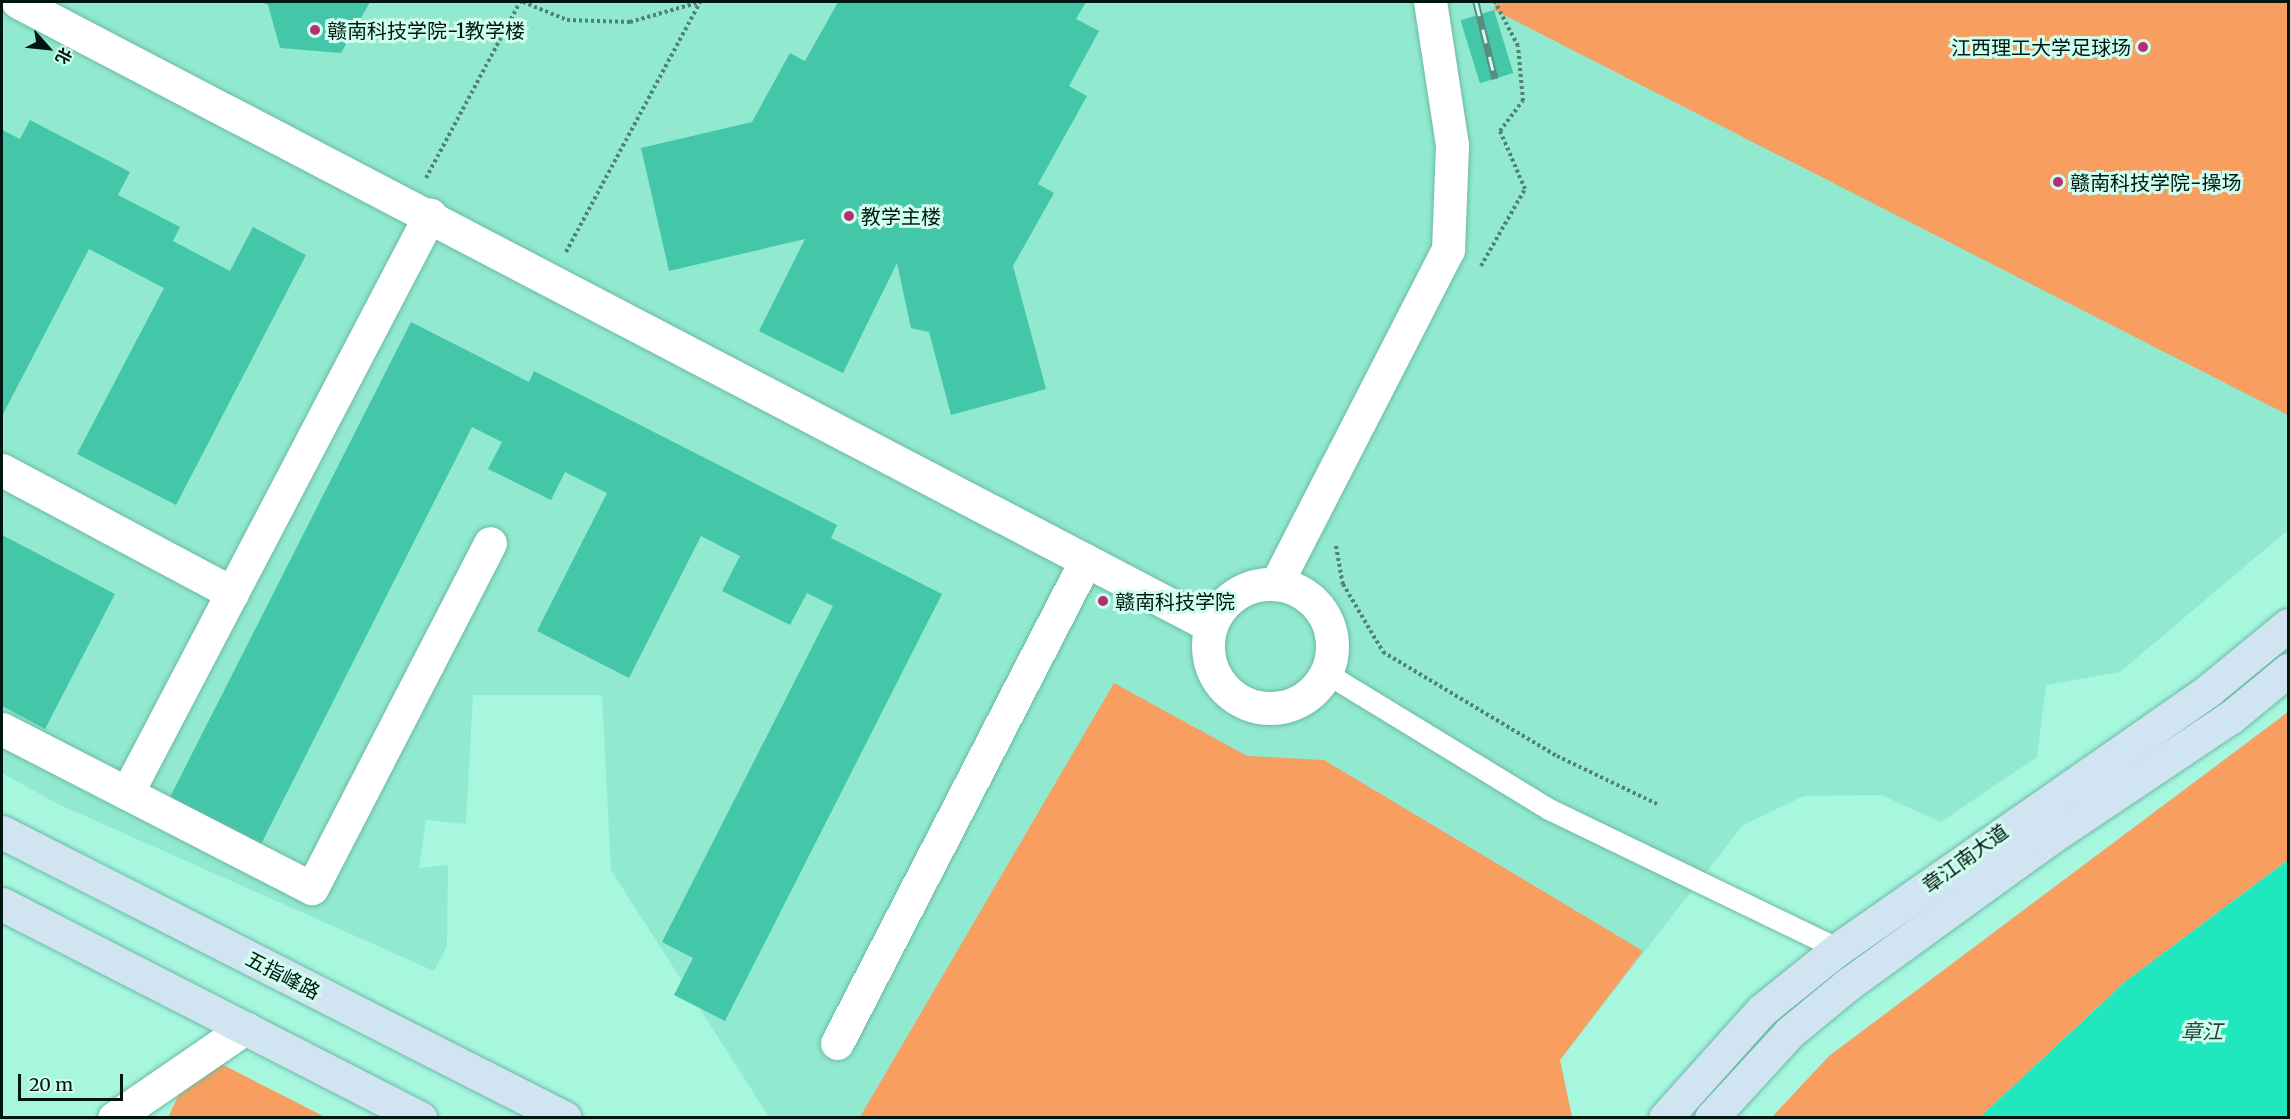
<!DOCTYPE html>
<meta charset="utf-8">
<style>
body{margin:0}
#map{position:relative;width:2290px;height:1119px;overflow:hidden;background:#a7f7df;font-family:Merriweather,"Noto Sans SC",serif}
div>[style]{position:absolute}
.built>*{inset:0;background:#91e9d0}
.green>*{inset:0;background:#f89e61}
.water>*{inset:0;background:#21e7bf}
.building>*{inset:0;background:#43c7a8;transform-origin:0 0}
.path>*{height:4px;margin-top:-2px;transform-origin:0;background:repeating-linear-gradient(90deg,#518374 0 3px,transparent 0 6px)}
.roads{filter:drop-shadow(0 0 2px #6bb9a3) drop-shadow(0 0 2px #6bb9a3)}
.service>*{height:21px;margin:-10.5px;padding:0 10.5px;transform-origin:10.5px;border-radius:10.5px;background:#fff}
.minor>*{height:33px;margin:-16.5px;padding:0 16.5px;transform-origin:16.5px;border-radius:16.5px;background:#fff}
.minor>.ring{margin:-16.5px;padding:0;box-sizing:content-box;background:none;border:33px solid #fff;border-radius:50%}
.secondary>*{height:33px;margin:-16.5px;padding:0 16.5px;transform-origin:16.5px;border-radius:16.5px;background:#d0e5f1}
.rail>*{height:7px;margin-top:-3.5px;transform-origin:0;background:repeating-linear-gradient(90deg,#cffdee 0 14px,#588d7d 0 28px);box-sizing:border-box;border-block:2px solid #588d7d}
.dots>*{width:16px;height:16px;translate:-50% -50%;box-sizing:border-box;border:3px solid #cffdee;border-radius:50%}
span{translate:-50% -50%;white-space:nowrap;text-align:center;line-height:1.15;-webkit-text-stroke:6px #cffdee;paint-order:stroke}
.poi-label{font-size:20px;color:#001711}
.left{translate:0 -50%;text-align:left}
.right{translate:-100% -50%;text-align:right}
.street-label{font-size:20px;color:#001711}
.water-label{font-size:21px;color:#244038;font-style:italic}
.frame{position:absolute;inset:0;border:3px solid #001711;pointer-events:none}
.north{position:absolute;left:18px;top:18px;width:60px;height:60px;-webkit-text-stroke:4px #cffdee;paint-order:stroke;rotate:117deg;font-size:16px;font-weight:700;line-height:24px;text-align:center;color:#001711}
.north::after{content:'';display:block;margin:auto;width:21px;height:27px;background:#001711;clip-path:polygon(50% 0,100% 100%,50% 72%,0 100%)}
.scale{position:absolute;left:18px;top:1074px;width:105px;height:27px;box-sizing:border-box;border:3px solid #001711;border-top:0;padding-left:8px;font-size:18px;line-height:21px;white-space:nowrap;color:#001711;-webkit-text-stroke:4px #cffdee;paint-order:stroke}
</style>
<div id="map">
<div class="built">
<i style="clip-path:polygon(2px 2px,2288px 2px,2288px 530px,2120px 672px,2046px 685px,2037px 757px,1941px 822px,1881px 795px,1804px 796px,1743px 825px,1560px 1060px,1572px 1117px,769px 1117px,611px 870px,602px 695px,473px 695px,466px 824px,426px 820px,419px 868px,448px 865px,447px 946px,434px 971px,58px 804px,2px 773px)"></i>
</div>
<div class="green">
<i style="clip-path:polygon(1495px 2px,2288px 2px,2288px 415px,1494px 10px)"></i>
<i style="clip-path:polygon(1114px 683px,1247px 756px,1324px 760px,1643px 951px,1560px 1060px,1572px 1117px,860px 1117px)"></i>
<i style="clip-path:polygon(2288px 712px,2288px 860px,2126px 981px,1980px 1117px,1771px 1118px,1829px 1056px)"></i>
<i style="clip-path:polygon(198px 1052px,325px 1117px,168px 1118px)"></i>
</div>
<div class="water">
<i style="clip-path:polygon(2288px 860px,2288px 1117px,1980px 1117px,2126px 981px)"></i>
</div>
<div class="building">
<i style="clip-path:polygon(262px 2px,370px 2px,341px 53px,280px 48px,268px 5px)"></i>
<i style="clip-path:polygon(838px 2px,1086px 2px,1076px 19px,1099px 31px,1069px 86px,1087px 96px,1038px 184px,1054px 193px,1013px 266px,1046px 389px,951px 415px,929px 332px,911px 328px,897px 263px,843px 373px,759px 331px,805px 239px,669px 271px,641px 148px,752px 122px,790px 53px,805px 61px)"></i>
<i style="left:1494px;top:10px;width:66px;height:35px;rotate:73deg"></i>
<i style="clip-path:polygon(30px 120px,130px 172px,118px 195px,180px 227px,173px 241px,230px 271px,253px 227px,306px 255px,176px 505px,77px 454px,164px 288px,89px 249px,2px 416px,2px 130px,20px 139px)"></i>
<i style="clip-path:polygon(411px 322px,529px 382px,534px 371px,837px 525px,831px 538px,942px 594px,725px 1021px,674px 995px,693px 958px,662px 942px,833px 606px,807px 593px,790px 625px,722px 591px,740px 556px,701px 536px,629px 678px,537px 631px,607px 493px,565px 472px,551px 500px,488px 469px,502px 442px,472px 427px,259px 848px,168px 801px)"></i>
<i style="clip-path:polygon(2px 535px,115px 594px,45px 729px,2px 706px)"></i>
</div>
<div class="path">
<i style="left:523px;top:2px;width:48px;rotate:22.2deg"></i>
<i style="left:567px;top:20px;width:63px;rotate:1.8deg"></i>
<i style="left:630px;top:22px;width:73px;rotate:-15.9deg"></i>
<i style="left:426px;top:178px;width:200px;rotate:-61.9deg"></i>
<i style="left:566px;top:252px;width:284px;rotate:-61.8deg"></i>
<i style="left:1481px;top:266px;width:89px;rotate:-60.3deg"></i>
<i style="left:1525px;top:189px;width:63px;rotate:-113.3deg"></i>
<i style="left:1500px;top:131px;width:38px;rotate:-53deg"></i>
<i style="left:1523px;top:101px;width:55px;rotate:-95.2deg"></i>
<i style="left:1518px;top:46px;width:50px;rotate:-117.6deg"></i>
<i style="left:1336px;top:546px;width:39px;rotate:80deg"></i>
<i style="left:1343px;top:584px;width:79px;rotate:59.5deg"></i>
<i style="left:1383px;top:652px;width:203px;rotate:30.9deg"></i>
<i style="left:1557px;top:756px;width:111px;rotate:25.6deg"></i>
</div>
<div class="roads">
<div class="service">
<i style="left:1326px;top:673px;width:261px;rotate:31.4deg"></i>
<i style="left:1549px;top:809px;width:321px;rotate:25.8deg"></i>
</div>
<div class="minor">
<i style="left:18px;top:2px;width:1346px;rotate:27.61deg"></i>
<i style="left:2px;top:470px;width:261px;rotate:28.1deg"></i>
<i class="ring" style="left:1208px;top:584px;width:91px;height:91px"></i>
<i style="left:1276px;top:584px;width:376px;rotate:-62.8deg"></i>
<i style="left:1448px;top:250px;width:105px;rotate:-87.8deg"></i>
<i style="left:1452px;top:145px;width:145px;rotate:-98.7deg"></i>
<i style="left:2px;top:729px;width:348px;rotate:27.2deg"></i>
<i style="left:312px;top:888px;width:388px;rotate:-62.7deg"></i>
<i style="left:127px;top:793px;width:653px;rotate:-62.34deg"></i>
<i style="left:837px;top:1043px;width:543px;rotate:-62.73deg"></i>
<i style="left:114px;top:1118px;width:159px;rotate:-34.5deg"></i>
</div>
<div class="secondary">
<i style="left:2px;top:832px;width:631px;rotate:26.93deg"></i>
<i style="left:2px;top:904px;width:470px;rotate:27.1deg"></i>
<i style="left:1665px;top:1118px;width:145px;rotate:-48.1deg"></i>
<i style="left:1762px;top:1010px;width:97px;rotate:-38.8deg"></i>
<i style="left:1838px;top:949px;width:452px;rotate:-34.9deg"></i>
<i style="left:2209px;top:690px;width:102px;rotate:-39.4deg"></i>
<i style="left:1711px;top:1118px;width:117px;rotate:-47.4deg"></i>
<i style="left:1790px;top:1032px;width:74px;rotate:-39.5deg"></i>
<i style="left:1847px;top:985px;width:251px;rotate:-35.9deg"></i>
<i style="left:2050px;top:838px;width:218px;rotate:-33.8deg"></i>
<i style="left:2231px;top:717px;width:74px;rotate:-39.5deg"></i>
</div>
</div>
<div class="rail">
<i style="left:1476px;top:2px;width:79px;rotate:76.1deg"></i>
</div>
<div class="dots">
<i style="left:315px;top:30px;background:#b42e73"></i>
<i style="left:2143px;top:47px;background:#b42e73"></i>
<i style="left:2058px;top:182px;background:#b42e73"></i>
<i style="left:849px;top:216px;background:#b42e73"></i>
<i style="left:1103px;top:601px;background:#b42e73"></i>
</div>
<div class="poi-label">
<span class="left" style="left:327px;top:30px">赣南科技学院-1教学楼</span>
<span class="right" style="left:2131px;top:47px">江西理工大学足球场</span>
<span class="left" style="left:2070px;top:182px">赣南科技学院-操场</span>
<span class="left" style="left:861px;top:216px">教学主楼</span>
<span class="left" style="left:1115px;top:601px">赣南科技学院</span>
</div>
<div class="street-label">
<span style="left:1965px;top:858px;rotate:-36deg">章江南大道</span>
<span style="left:283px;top:975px;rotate:27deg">五指峰路</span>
</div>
<div class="water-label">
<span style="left:2202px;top:1032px">章江</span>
</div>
<div class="frame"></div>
<div class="north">北</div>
<div class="scale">20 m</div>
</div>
